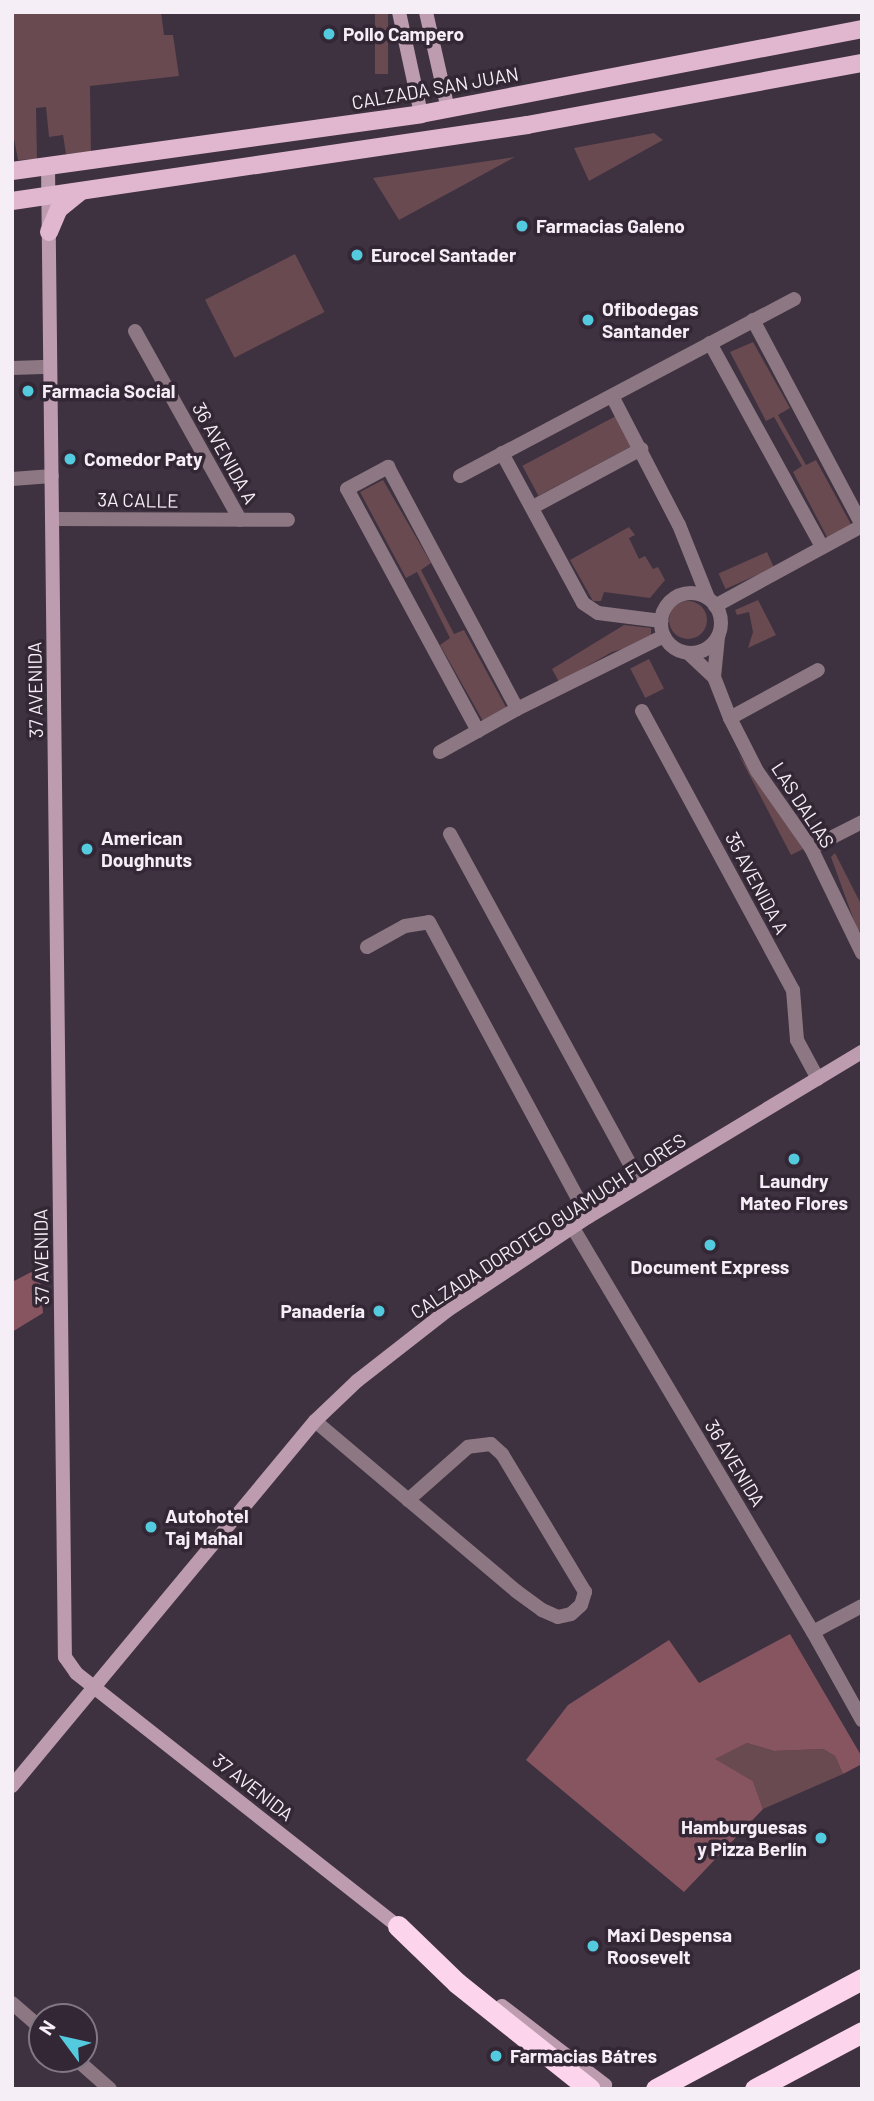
<!DOCTYPE html>
<meta charset="utf-8">
<style>
body{margin:0}
#map{position:relative;width:874px;height:2101px;overflow:hidden;background:#3e3140;font-family:Barlow,sans-serif}
div>[style]{position:absolute}
.green>*{inset:0;background:#684a50;transform-origin:0 0}
.round{border-radius:50%}
.forest>*{inset:0;background:#865560}
.street>*{height:14px;margin:-7px;padding:0 7px;transform-origin:7px;border-radius:7px;background:#8c7783}
.street>.ring{margin:-7px;padding:0;box-sizing:content-box;background:none;border:14px solid #8c7783;border-radius:50%}
.secondary>*{height:14px;margin:-7px;padding:0 7px;transform-origin:7px;border-radius:7px;background:#bc9cae}
.primary>*{height:18px;margin:-9px;padding:0 9px;transform-origin:9px;border-radius:9px;background:#e1b7cf}
.highway>*{height:21px;margin:-10.5px;padding:0 10.5px;transform-origin:10.5px;border-radius:10.5px;background:#fcd4eb}
.dots>*{width:19px;height:19px;translate:-50% -50%;box-sizing:border-box;border:4px solid #332735;border-radius:50%}
span{translate:-50% -50%;white-space:nowrap;text-align:center;line-height:1.15;-webkit-text-stroke:7px #332735;paint-order:stroke}
.poi-label{font-size:19px;color:#f6eef7;font-weight:700}
.left{translate:0 -50%;text-align:left}
.right{translate:-100% -50%;text-align:right}
.street-label{font-size:19px;color:#f6eef7}
.frame{position:absolute;inset:0;border:14px solid #f6eef7;pointer-events:none}
.north{position:absolute;left:28px;top:2003px;width:70px;height:70px;box-sizing:border-box;background:#332735;border:2px solid #817783;border-radius:50%;rotate:303deg;font-size:19px;font-weight:700;line-height:28px;text-align:center;color:#f6eef7}
.north::after{content:'';display:block;margin:auto;width:24px;height:32px;background:#54cade;clip-path:polygon(50% 0,100% 100%,50% 72%,0 100%)}
</style>
<div id="map">
<div class="green">
<i style="clip-path:polygon(12px 12px,161px 12px,164px 35px,173px 35px,179px 76px,90px 86px,91px 152px,66px 154px,63px 135px,49px 137px,46px 107px,36px 108px,37px 159px,18px 160px,12px 128px)"></i>
<i style="left:375px;top:12px;width:13px;height:62px"></i>
<i style="clip-path:polygon(654px 133px,663px 140px,589px 181px,574px 148px)"></i>
<i style="clip-path:polygon(515px 157px,399px 220px,373px 178px)"></i>
<i style="left:295px;top:254px;width:65px;height:101px;rotate:63deg"></i>
<i style="clip-path:polygon(753px 342px,790px 408px,778px 415px,806px 465px,816px 460px,852px 526px,828px 539px,793px 472px,802px 466px,774px 417px,766px 421px,730px 352px)"></i>
<i style="left:616px;top:416px;width:34px;height:106px;rotate:62deg"></i>
<i style="clip-path:polygon(383px 480px,431px 563px,421px 570px,454px 634px,464px 630px,507px 709px,483px 721px,440px 645px,450px 638px,417px 572px,406px 578px,360px 492px)"></i>
<i style="clip-path:polygon(629px 527px,635px 535px,629px 538px,639px 559px,645px 556px,653px 569px,658px 567px,665px 580px,650px 598px,604px 592px,601px 601px,593px 601px,570px 560px)"></i>
<i style="left:767px;top:552px;width:17px;height:53px;rotate:66deg"></i>
<i style="clip-path:polygon(758px 600px,776px 635px,748px 648px,753px 632px,749px 612px,737px 615px,735px 610px)"></i>
<i class="round" style="left:669px;top:601px;width:38px;height:38px"></i>
<i style="clip-path:polygon(624px 625px,651px 628px,651px 637px,643px 643px,612px 652px,559px 682px,552px 669px)"></i>
<i style="left:649px;top:659px;width:33px;height:21px;rotate:63deg"></i>
<i style="clip-path:polygon(738px 753px,803px 849px,791px 855px)"></i>
<i style="clip-path:polygon(835px 853px,862px 906px,862px 933px,857px 929px,831px 857px)"></i>
<i style="clip-path:polygon(747px 1743px,774px 1751px,823px 1749px,835px 1756px,843px 1774px,763px 1809px,753px 1781px,714px 1759px)"></i>
</div>
<div class="forest">
<i style="clip-path:polygon(39px 1268px,43px 1313px,12px 1332px,12px 1282px)"></i>
<i style="clip-path:polygon(790px 1634px,862px 1757px,862px 1764px,843px 1774px,835px 1756px,823px 1749px,774px 1751px,747px 1743px,715px 1759px,753px 1781px,763px 1809px,684px 1892px,526px 1760px,568px 1705px,669px 1640px,699px 1683px)"></i>
</div>
<div class="street">
<i style="left:753px;top:320px;width:232px;rotate:62deg"></i>
<i style="left:135px;top:331px;width:216px;rotate:60.9deg"></i>
<i style="left:710px;top:343px;width:233px;rotate:61.2deg"></i>
<i style="left:12px;top:368px;width:38px;rotate:-2deg"></i>
<i style="left:612px;top:396px;width:145px;rotate:62.6deg"></i>
<i style="left:679px;top:525px;width:79px;rotate:68.3deg"></i>
<i style="left:502px;top:453px;width:170px;rotate:61.6deg"></i>
<i style="left:583px;top:603px;width:18px;rotate:34deg"></i>
<i style="left:598px;top:613px;width:64px;rotate:7.2deg"></i>
<i style="left:460px;top:476px;width:378px;rotate:-27.9deg"></i>
<i style="left:12px;top:479px;width:40px;rotate:-4.3deg"></i>
<i style="left:533px;top:507px;width:123px;rotate:-28.2deg"></i>
<i style="left:52px;top:519px;width:236px;rotate:0.2deg"></i>
<i class="ring" style="left:661px;top:593px;width:46px;height:46px"></i>
<i style="left:715px;top:606px;width:167px;rotate:-28.6deg"></i>
<i style="left:688px;top:653px;width:35px;rotate:43deg"></i>
<i style="left:714px;top:677px;width:44px;rotate:68.7deg"></i>
<i style="left:730px;top:718px;width:59px;rotate:63deg"></i>
<i style="left:757px;top:771px;width:94px;rotate:55deg"></i>
<i style="left:811px;top:848px;width:117px;rotate:64.1deg"></i>
<i style="left:714px;top:677px;width:40px;rotate:-84.3deg"></i>
<i style="left:642px;top:711px;width:317px;rotate:61.6deg"></i>
<i style="left:793px;top:990px;width:50px;rotate:85.4deg"></i>
<i style="left:797px;top:1040px;width:44px;rotate:61.7deg"></i>
<i style="left:730px;top:718px;width:100px;rotate:-28.6deg"></i>
<i style="left:478px;top:731px;width:275px;rotate:-118.4deg"></i>
<i style="left:347px;top:489px;width:47px;rotate:-28.2deg"></i>
<i style="left:388px;top:467px;width:274px;rotate:61.9deg"></i>
<i style="left:440px;top:752px;width:88px;rotate:-29.2deg"></i>
<i style="left:517px;top:709px;width:164px;rotate:-26.4deg"></i>
<i style="left:450px;top:834px;width:399px;rotate:61.4deg"></i>
<i style="left:811px;top:848px;width:57px;rotate:-27deg"></i>
<i style="left:367px;top:947px;width:43px;rotate:-28.9deg"></i>
<i style="left:405px;top:926px;width:24px;rotate:-9deg"></i>
<i style="left:429px;top:922px;width:335px;rotate:61.7deg"></i>
<i style="left:573px;top:1228px;width:470px;rotate:59.3deg"></i>
<i style="left:813px;top:1632px;width:101px;rotate:60.9deg"></i>
<i style="left:315px;top:1421px;width:263px;rotate:40.2deg"></i>
<i style="left:516px;top:1591px;width:32px;rotate:36deg"></i>
<i style="left:542px;top:1610px;width:17px;rotate:24deg"></i>
<i style="left:558px;top:1617px;width:13px;rotate:-13deg"></i>
<i style="left:571px;top:1614px;width:13px;rotate:-42deg"></i>
<i style="left:581px;top:1605px;width:14px;rotate:-73deg"></i>
<i style="left:585px;top:1592px;width:161px;rotate:-121deg"></i>
<i style="left:502px;top:1454px;width:15px;rotate:-138deg"></i>
<i style="left:491px;top:1444px;width:23px;rotate:173deg"></i>
<i style="left:468px;top:1447px;width:80px;rotate:138.5deg"></i>
<i style="left:813px;top:1632px;width:55px;rotate:-28deg"></i>
<i style="left:12px;top:2003px;width:40px;rotate:41deg"></i>
<i style="left:76px;top:2059px;width:45px;rotate:41.4deg"></i>
</div>
<div class="secondary">
<i style="left:399px;top:12px;width:104px;rotate:77.8deg"></i>
<i style="left:426px;top:12px;width:100px;rotate:77.3deg"></i>
<i style="left:48px;top:166px;width:1491px;rotate:89.35deg"></i>
<i style="left:65px;top:1657px;width:19px;rotate:55deg"></i>
<i style="left:76px;top:1673px;width:416px;rotate:38.2deg"></i>
<i style="left:12px;top:1786px;width:474px;rotate:-50.3deg"></i>
<i style="left:315px;top:1421px;width:58px;rotate:-43.6deg"></i>
<i style="left:357px;top:1381px;width:115px;rotate:-38deg"></i>
<i style="left:448px;top:1310px;width:168px;rotate:-33.6deg"></i>
<i style="left:588px;top:1217px;width:320px;rotate:-31.1deg"></i>
<i style="left:502px;top:2006px;width:130px;rotate:37.5deg"></i>
</div>
<div class="primary">
<i style="left:12px;top:171px;width:413px;rotate:-7.9deg"></i>
<i style="left:421px;top:114px;width:449px;rotate:-10.9deg"></i>
<i style="left:12px;top:201px;width:521px;rotate:-8.39deg"></i>
<i style="left:527px;top:125px;width:341px;rotate:-10.5deg"></i>
<i style="left:49px;top:232px;width:25px;rotate:-67deg"></i>
<i style="left:59px;top:209px;width:27px;rotate:-39deg"></i>
</div>
<div class="highway">
<i style="left:398px;top:1926px;width:82px;rotate:44deg"></i>
<i style="left:457px;top:1983px;width:170px;rotate:38.6deg"></i>
<i style="left:656px;top:2089px;width:234px;rotate:-28.1deg"></i>
<i style="left:755px;top:2089px;width:121px;rotate:-28deg"></i>
</div>
<div class="dots">
<i style="left:329px;top:34px;background:#54cade"></i>
<i style="left:522px;top:226px;background:#54cade"></i>
<i style="left:357px;top:255px;background:#54cade"></i>
<i style="left:588px;top:320px;background:#54cade"></i>
<i style="left:28px;top:391px;background:#54cade"></i>
<i style="left:70px;top:459px;background:#54cade"></i>
<i style="left:87px;top:849px;background:#54cade"></i>
<i style="left:794px;top:1159px;background:#54cade"></i>
<i style="left:710px;top:1245px;background:#54cade"></i>
<i style="left:379px;top:1311px;background:#54cade"></i>
<i style="left:151px;top:1527px;background:#54cade"></i>
<i style="left:821px;top:1838px;background:#54cade"></i>
<i style="left:593px;top:1946px;background:#54cade"></i>
<i style="left:496px;top:2056px;background:#54cade"></i>
</div>
<div class="poi-label">
<span class="left" style="left:343px;top:34px">Pollo Campero</span>
<span class="left" style="left:536px;top:226px">Farmacias Galeno</span>
<span class="left" style="left:371px;top:255px">Eurocel Santader</span>
<span class="left" style="left:602px;top:320px">Ofibodegas<br>Santander</span>
<span class="left" style="left:42px;top:391px">Farmacia Social</span>
<span class="left" style="left:84px;top:459px">Comedor Paty</span>
<span class="left" style="left:101px;top:849px">American<br>Doughnuts</span>
<span style="left:794px;top:1192px">Laundry<br>Mateo Flores</span>
<span style="left:710px;top:1267px">Document Express</span>
<span class="right" style="left:365px;top:1311px">Panadería</span>
<span class="left" style="left:165px;top:1527px">Autohotel<br>Taj Mahal</span>
<span class="right" style="left:807px;top:1838px">Hamburguesas<br>y Pizza Berlín</span>
<span class="left" style="left:607px;top:1946px">Maxi Despensa<br>Roosevelt</span>
<span class="left" style="left:510px;top:2056px">Farmacias Bátres</span>
</div>
<div class="street-label">
<span style="left:435px;top:88px;rotate:-10deg">CALZADA SAN JUAN</span>
<span style="left:225px;top:453px;rotate:61deg">36 AVENIDA A</span>
<span style="left:138px;top:500px;rotate:1deg">3A CALLE</span>
<span style="left:35px;top:690px;rotate:-91deg">37 AVENIDA</span>
<span style="left:803px;top:805px;rotate:57deg">LAS DALIAS</span>
<span style="left:757px;top:883px;rotate:62deg">35 AVENIDA A</span>
<span style="left:548px;top:1226px;rotate:-33deg">CALZADA DOROTEO GUAMUCH FLORES</span>
<span style="left:41px;top:1257px;rotate:-91deg">37 AVENIDA</span>
<span style="left:735px;top:1463px;rotate:59deg">36 AVENIDA</span>
<span style="left:253px;top:1787px;rotate:38deg">37 AVENIDA</span>
</div>
<div class="frame"></div>
<div class="north">N</div>
</div>
